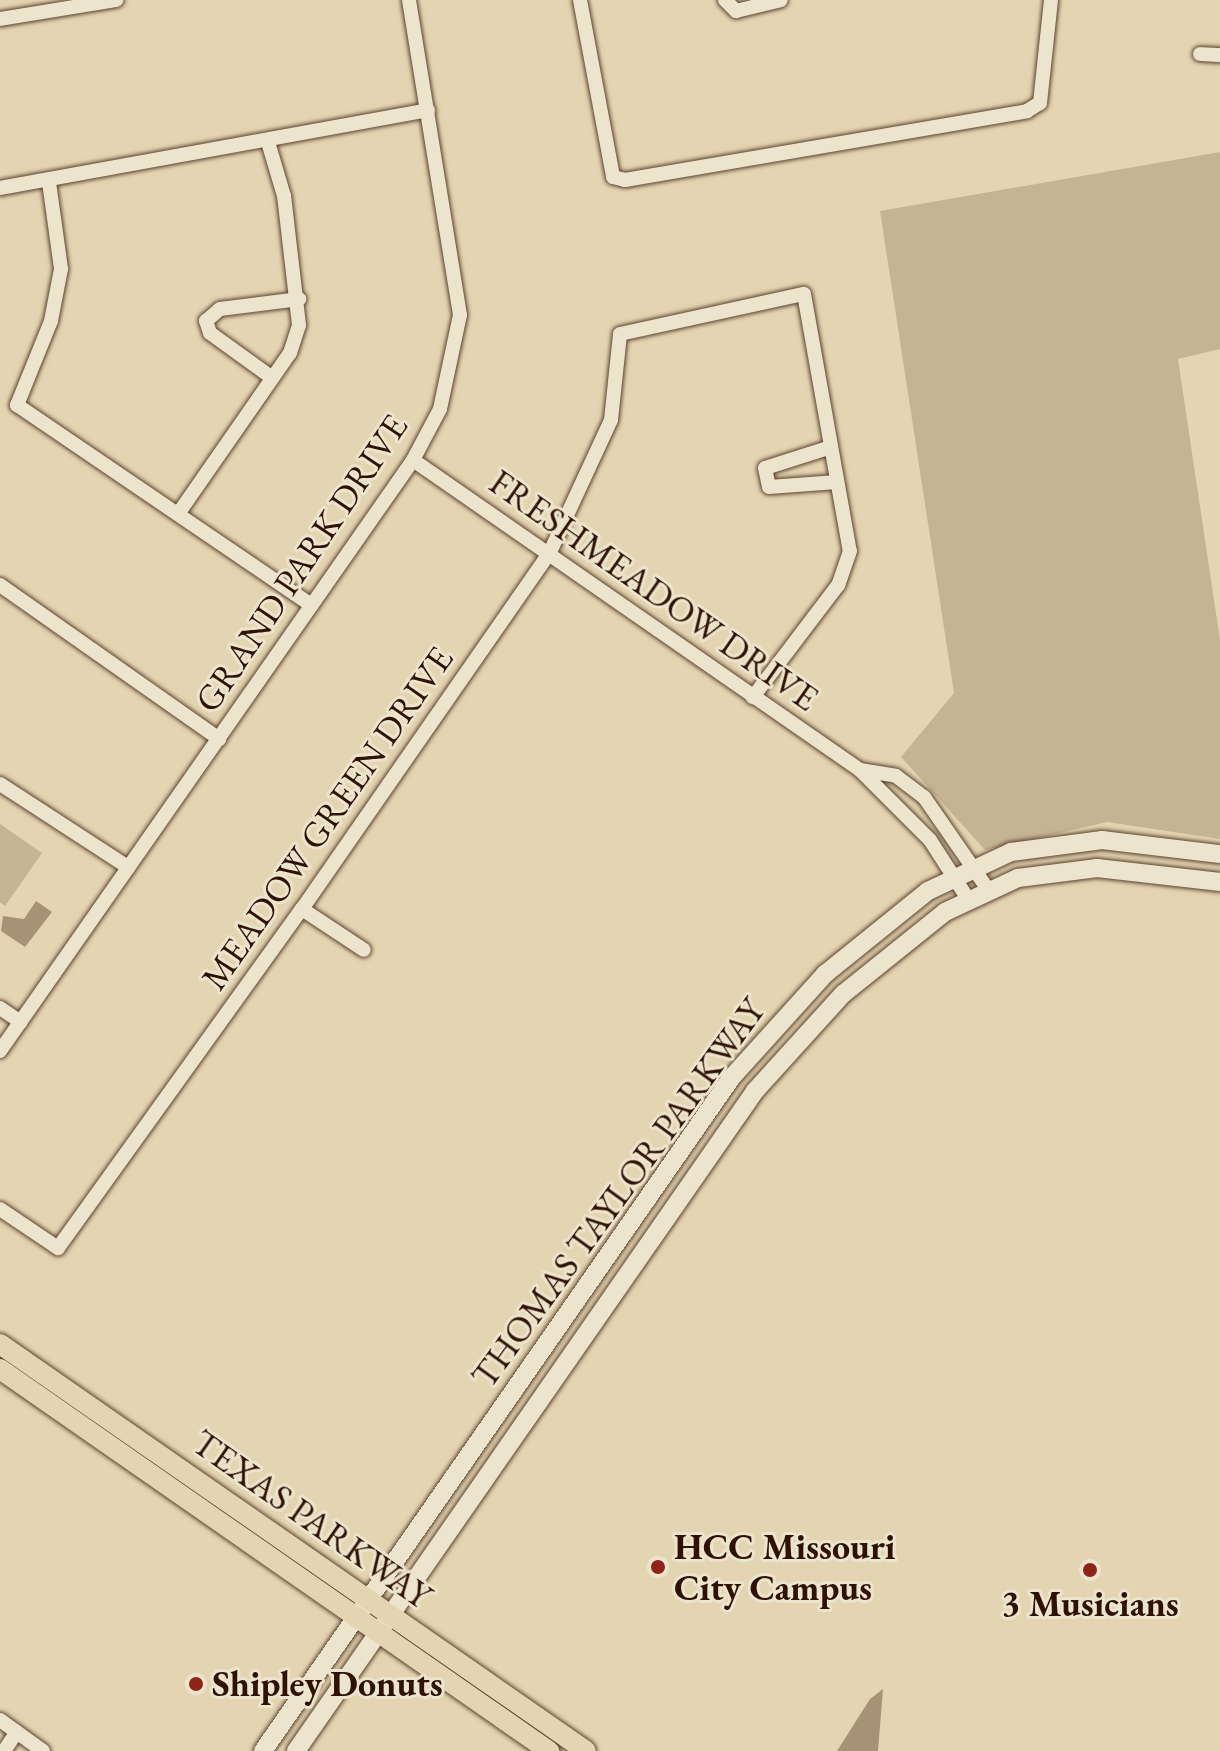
<!DOCTYPE html>
<style>
body{margin:0}
#map{position:relative;width:1220px;height:1751px;overflow:hidden;background:#e4d5b2;font-family:"EB Garamond",serif}
div>[style]{position:absolute}
.green>*{inset:0;background:#c5b494}
.water>*{inset:0;background:#a69376}
.roads{filter:drop-shadow(0 0 2px #5c432f) drop-shadow(0 0 2px #5c432f)}
.street>*{height:14px;margin:-7px;padding:0 7px;transform-origin:7px;border-radius:7px;background:#ede4cd}
.secondary>*{height:18px;margin:-9px;padding:0 9px;transform-origin:9px;border-radius:9px;background:#ede4cd}
.primary>*{height:20px;margin:-10px;padding:0 10px;transform-origin:10px;border-radius:10px;background:#e4d5b2}
.dots>*{width:22px;height:22px;translate:-50% -50%;box-sizing:border-box;border:4px solid #ede4cd;border-radius:50%}
span{translate:-50% -50%;white-space:nowrap;text-align:center;line-height:1.15;-webkit-text-stroke:6px #ede4cd;paint-order:stroke}
.street-label{font-size:36px;color:#2e1203}
.poi-label{font-size:36px;color:#2e1203;font-weight:700}
.left{translate:0 -50%;text-align:left}
</style>
<div id="map">
<div class="green">
<i style="clip-path:polygon(1220px 152px,1220px 349px,1178px 359px,1220px 640px,1220px 839px,1107px 822px,985px 850px,901px 757px,954px 693px,880px 211px)"></i>
<i style="clip-path:polygon(0 824px,42px 853px,5px 906px,0 902px)"></i>
</div>
<div class="water">
<i style="clip-path:polygon(36px 901px,52px 912px,25px 947px,1px 931px,3px 916px,24px 919px)"></i>
<i style="clip-path:polygon(883px 1689px,878px 1751px,837px 1751px,870px 1699px)"></i>
</div>
<div class="roads">
<div class="street">
<i style="left:580px;top:0;width:180px;rotate:79.4deg"></i>
<i style="left:613px;top:177px;width:12px;rotate:14deg"></i>
<i style="left:625px;top:180px;width:408px;rotate:-9.7deg"></i>
<i style="left:1027px;top:111px;width:15px;rotate:-32deg"></i>
<i style="left:1040px;top:103px;width:104px;rotate:-83.9deg"></i>
<i style="left:725px;top:0;width:16px;rotate:45deg"></i>
<i style="left:736px;top:11px;width:46px;rotate:-13.7deg"></i>
<i style="left:0;top:19px;width:118px;rotate:-9.3deg"></i>
<i style="left:1200px;top:54px;width:20px;rotate:3deg"></i>
<i style="left:49px;top:182px;width:88px;rotate:82.1deg"></i>
<i style="left:61px;top:269px;width:53px;rotate:100.9deg"></i>
<i style="left:51px;top:321px;width:91px;rotate:112deg"></i>
<i style="left:17px;top:405px;width:356px;rotate:34.2deg"></i>
<i style="left:0;top:188px;width:435px;rotate:-10.3deg"></i>
<i style="left:271px;top:377px;width:75px;rotate:-144.2deg"></i>
<i style="left:210px;top:333px;width:13px;rotate:-108deg"></i>
<i style="left:206px;top:321px;width:18px;rotate:-41deg"></i>
<i style="left:220px;top:309px;width:80px;rotate:-7.2deg"></i>
<i style="left:831px;top:447px;width:69px;rotate:162.3deg"></i>
<i style="left:765px;top:468px;width:19px;rotate:78deg"></i>
<i style="left:769px;top:487px;width:68px;rotate:-4.2deg"></i>
<i style="left:413px;top:460px;width:544px;rotate:34.74deg"></i>
<i style="left:860px;top:770px;width:99px;rotate:45deg"></i>
<i style="left:930px;top:840px;width:70px;rotate:57.2deg"></i>
<i style="left:178px;top:514px;width:196px;rotate:-55.2deg"></i>
<i style="left:290px;top:353px;width:29px;rotate:-72deg"></i>
<i style="left:299px;top:325px;width:130px;rotate:-96.6deg"></i>
<i style="left:284px;top:196px;width:56px;rotate:-106.5deg"></i>
<i style="left:0;top:585px;width:268px;rotate:35.1deg"></i>
<i style="left:860px;top:770px;width:36px;rotate:9deg"></i>
<i style="left:896px;top:776px;width:35px;rotate:37deg"></i>
<i style="left:924px;top:797px;width:111px;rotate:55.3deg"></i>
<i style="left:0;top:784px;width:153px;rotate:33deg"></i>
<i style="left:302px;top:909px;width:74px;rotate:33.5deg"></i>
<i style="left:0;top:1008px;width:25px;rotate:34deg"></i>
<i style="left:0;top:1051px;width:721px;rotate:-55.05deg"></i>
<i style="left:413px;top:460px;width:58px;rotate:-62.1deg"></i>
<i style="left:440px;top:409px;width:96px;rotate:-78deg"></i>
<i style="left:460px;top:315px;width:319px;rotate:-99.2deg"></i>
<i style="left:0;top:1209px;width:70px;rotate:33.9deg"></i>
<i style="left:58px;top:1248px;width:418px;rotate:-54.3deg"></i>
<i style="left:302px;top:909px;width:435px;rotate:-55.2deg"></i>
<i style="left:550px;top:552px;width:145px;rotate:-65.2deg"></i>
<i style="left:611px;top:420px;width:86px;rotate:-84deg"></i>
<i style="left:620px;top:334px;width:188px;rotate:-12.3deg"></i>
<i style="left:804px;top:294px;width:261px;rotate:79.9deg"></i>
<i style="left:850px;top:551px;width:36px;rotate:109deg"></i>
<i style="left:838px;top:585px;width:141px;rotate:127.2deg"></i>
<i style="left:0;top:1720px;width:53px;rotate:35.8deg"></i>
<i style="left:4px;top:1751px;width:23px;rotate:-56deg"></i>
</div>
<div class="secondary">
<i style="left:263px;top:1751px;width:821px;rotate:-55.17deg"></i>
<i style="left:732px;top:1077px;width:139px;rotate:-47.9deg"></i>
<i style="left:825px;top:974px;width:132px;rotate:-38.9deg"></i>
<i style="left:928px;top:891px;width:92px;rotate:-25.2deg"></i>
<i style="left:1011px;top:852px;width:92px;rotate:-7.5deg"></i>
<i style="left:1102px;top:840px;width:119px;rotate:6.8deg"></i>
<i style="left:296px;top:1751px;width:804px;rotate:-55.18deg"></i>
<i style="left:755px;top:1091px;width:131px;rotate:-47.8deg"></i>
<i style="left:843px;top:994px;width:131px;rotate:-38.8deg"></i>
<i style="left:945px;top:912px;width:81px;rotate:-25deg"></i>
<i style="left:1018px;top:878px;width:80px;rotate:-7.2deg"></i>
<i style="left:1097px;top:868px;width:124px;rotate:6.5deg"></i>
</div>
<div class="primary">
<i style="left:0;top:1344px;width:713px;rotate:34.78deg"></i>
<i style="left:0;top:1369px;width:669px;rotate:34.83deg"></i>
</div>
</div>
<div class="dots">
<i style="left:658px;top:1567px;background:#8f2418"></i>
<i style="left:1090px;top:1570px;background:#8f2418"></i>
<i style="left:196px;top:1684px;background:#8f2418"></i>
</div>
<div class="street-label">
<span style="left:301px;top:563px;rotate:-56deg">GRAND PARK DRIVE</span>
<span style="left:654px;top:590px;rotate:35deg">FRESHMEADOW DRIVE</span>
<span style="left:327px;top:818px;rotate:-55deg">MEADOW GREEN DRIVE</span>
<span style="left:618px;top:1193px;rotate:-54deg">THOMAS TAYLOR PARKWAY</span>
<span style="left:312px;top:1519px;rotate:35deg">TEXAS PARKWAY</span>
</div>
<div class="poi-label">
<span class="left" style="left:674px;top:1567px">HCC Missouri<br>City Campus</span>
<span style="left:1090px;top:1604px">3 Musicians</span>
<span class="left" style="left:212px;top:1684px">Shipley Donuts</span>
</div>
</div>
